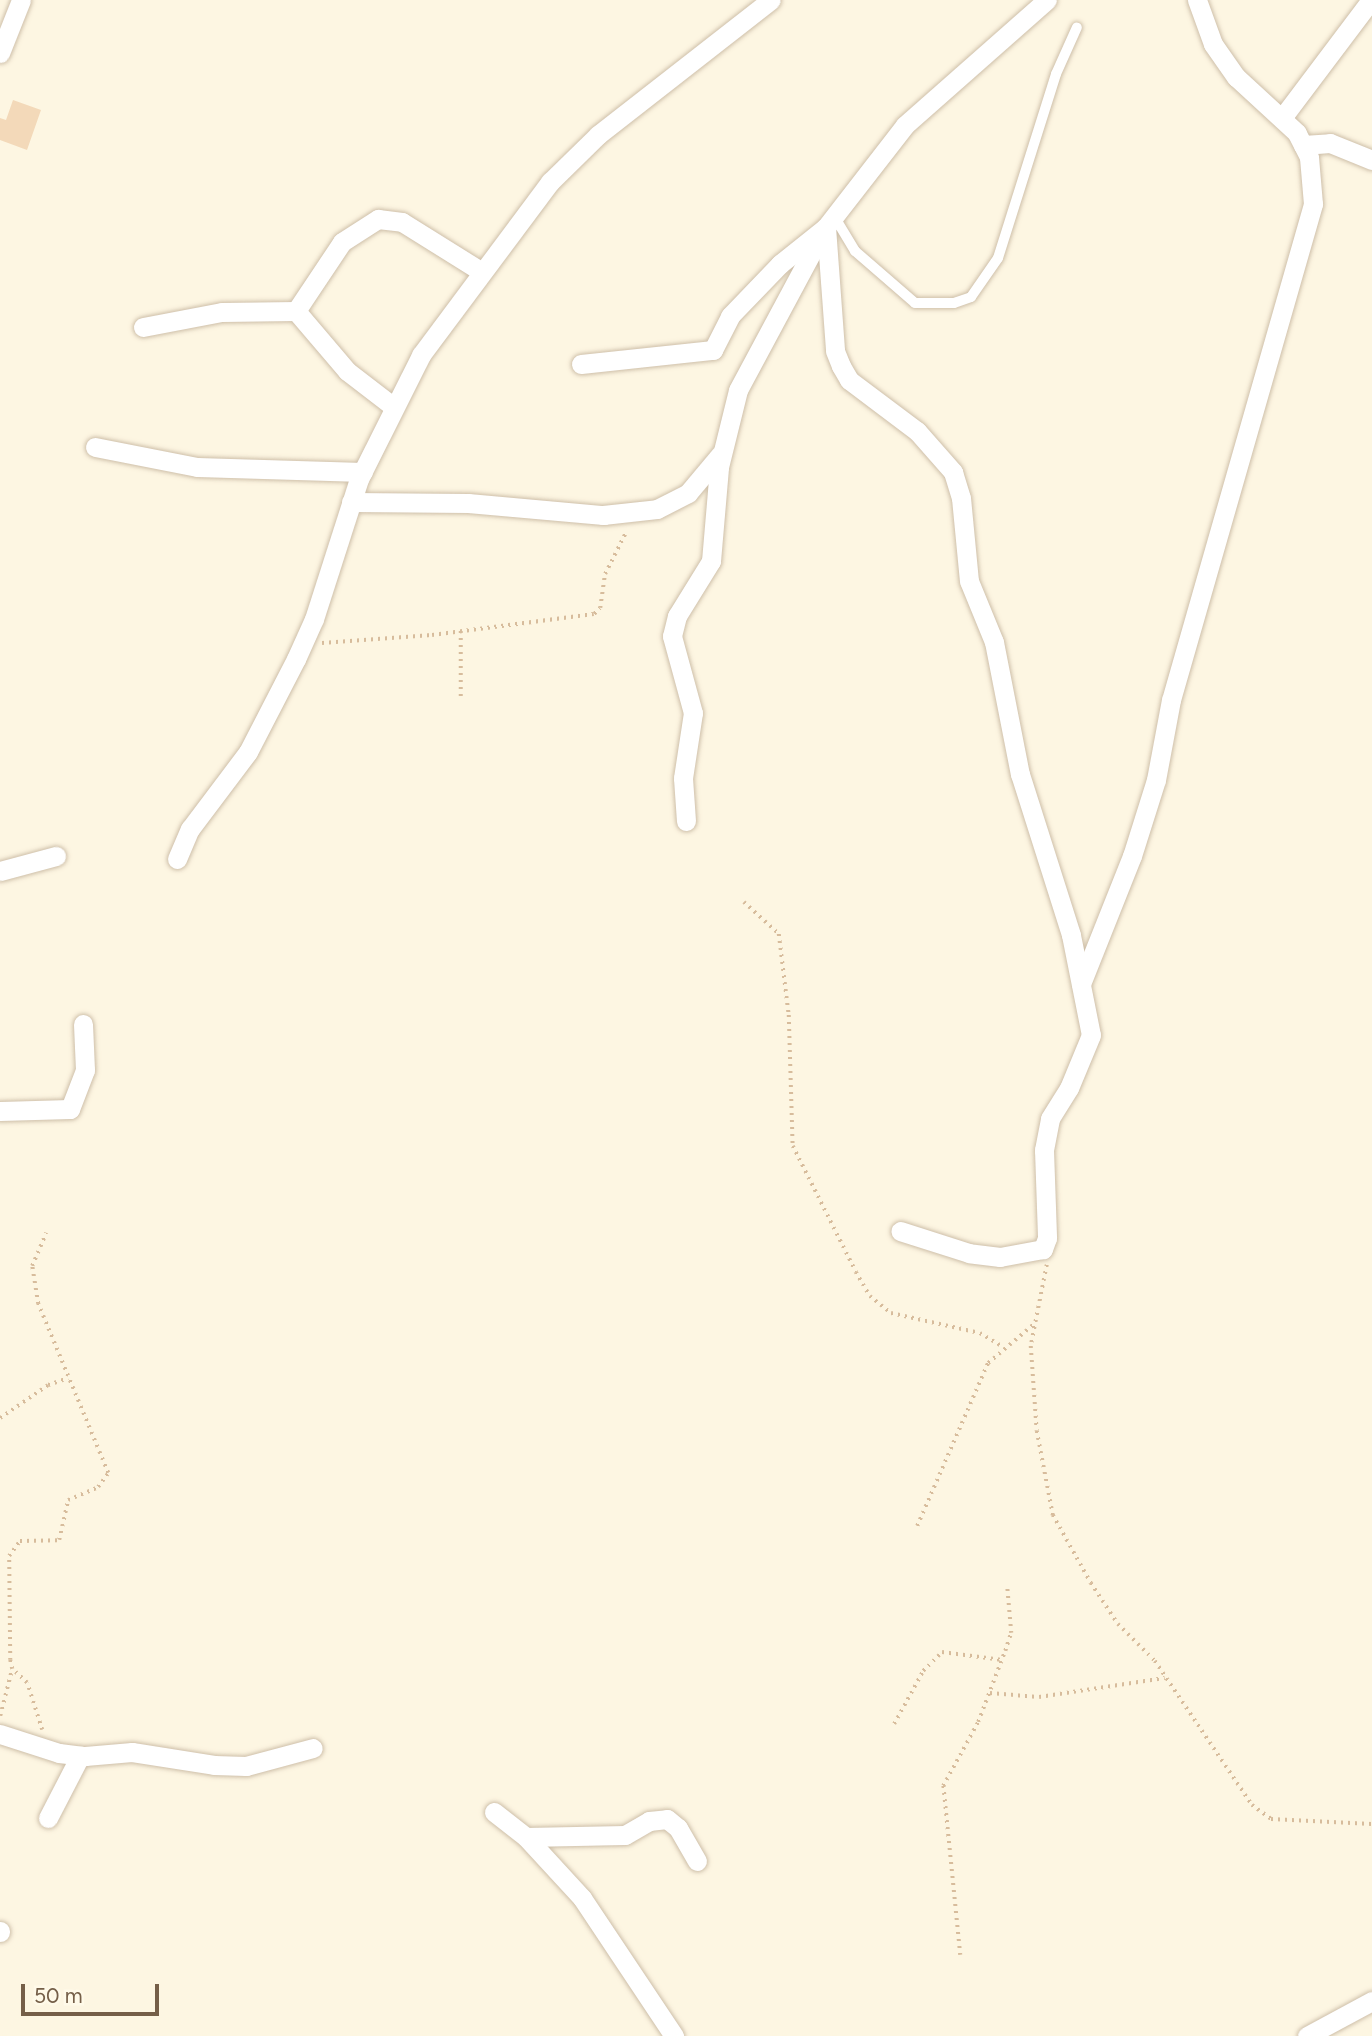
<!DOCTYPE html>
<style>
body{margin:0}
#map{position:relative;width:1372px;height:2036px;overflow:hidden;background:#fdf6e2;font-family:Figtree,sans-serif}
div>[style]{position:absolute}
.building>*{inset:0;background:#f3d9b9}
.path>*{height:3.5px;margin-top:-1.75px;transform-origin:0;background:repeating-linear-gradient(90deg,#d7bc9c 0 2px,transparent 0 7px)}
.roads{filter:drop-shadow(0 0 2px #cebfa9) drop-shadow(0 0 2px #cebfa9)}
.service>*{height:10px;margin:-5px;padding:0 5px;transform-origin:5px;border-radius:5px;background:#fff}
.minor>*{height:19px;margin:-9.5px;padding:0 9.5px;transform-origin:9.5px;border-radius:9.5px;background:#fff}
span{translate:-50% -50%;white-space:nowrap;text-align:center;line-height:1.15;-webkit-text-stroke:5px #fffae9;paint-order:stroke}
.scale{position:absolute;left:21px;top:1984px;width:138px;height:32px;box-sizing:border-box;border:4px solid #755f48;border-top:0;padding-left:9px;font-size:21px;line-height:24px;white-space:nowrap;color:#755f48;-webkit-text-stroke:5px #fffae9;paint-order:stroke}
</style>
<div id="map">
<div class="building">
<i style="clip-path:polygon(13px 100px,41px 110px,27px 150px,0 140px,0 118px,6px 120px)"></i>
</div>
<div class="path">
<i style="left:461px;top:631px;width:68px;rotate:90deg"></i>
<i style="left:322px;top:643px;width:110px;rotate:-4.2deg"></i>
<i style="left:432px;top:635px;width:163px;rotate:-7.4deg"></i>
<i style="left:594px;top:614px;width:8px;rotate:-45deg"></i>
<i style="left:600px;top:608px;width:34px;rotate:-82deg"></i>
<i style="left:605px;top:574px;width:47px;rotate:-63.4deg"></i>
<i style="left:744px;top:902px;width:47px;rotate:42.4deg"></i>
<i style="left:779px;top:934px;width:82px;rotate:83deg"></i>
<i style="left:789px;top:1015px;width:131px;rotate:88.3deg"></i>
<i style="left:793px;top:1146px;width:141px;rotate:63.4deg"></i>
<i style="left:856px;top:1272px;width:28px;rotate:60deg"></i>
<i style="left:870px;top:1296px;width:27px;rotate:39deg"></i>
<i style="left:891px;top:1313px;width:91px;rotate:12.7deg"></i>
<i style="left:980px;top:1333px;width:27px;rotate:31deg"></i>
<i style="left:1047px;top:1265px;width:83px;rotate:101.2deg"></i>
<i style="left:1031px;top:1346px;width:85px;rotate:86deg"></i>
<i style="left:1037px;top:1431px;width:86px;rotate:79.2deg"></i>
<i style="left:1053px;top:1515px;width:78px;rotate:60.8deg"></i>
<i style="left:1091px;top:1583px;width:49px;rotate:56.6deg"></i>
<i style="left:1118px;top:1624px;width:52px;rotate:45deg"></i>
<i style="left:1155px;top:1661px;width:174px;rotate:56deg"></i>
<i style="left:1252px;top:1805px;width:24px;rotate:36deg"></i>
<i style="left:1271px;top:1819px;width:101px;rotate:2.8deg"></i>
<i style="left:0;top:1418px;width:58px;rotate:-34.5deg"></i>
<i style="left:48px;top:1385px;width:21px;rotate:-19deg"></i>
<i style="left:917px;top:1526px;width:178px;rotate:-66.5deg"></i>
<i style="left:988px;top:1363px;width:60px;rotate:-40.3deg"></i>
<i style="left:990px;top:1693px;width:49px;rotate:4.7deg"></i>
<i style="left:1039px;top:1697px;width:127px;rotate:-8.6deg"></i>
<i style="left:0;top:1716px;width:49px;rotate:-75.7deg"></i>
<i style="left:894px;top:1724px;width:60px;rotate:-61.3deg"></i>
<i style="left:923px;top:1671px;width:27px;rotate:-45deg"></i>
<i style="left:942px;top:1652px;width:61px;rotate:7.6deg"></i>
<i style="left:42px;top:1730px;width:49px;rotate:-107.7deg"></i>
<i style="left:27px;top:1683px;width:21px;rotate:-137deg"></i>
<i style="left:12px;top:1669px;width:9px;rotate:-103deg"></i>
<i style="left:10px;top:1660px;width:104px;rotate:-90.6deg"></i>
<i style="left:9px;top:1556px;width:19px;rotate:-54deg"></i>
<i style="left:20px;top:1541px;width:39px;rotate:-1deg"></i>
<i style="left:59px;top:1540px;width:41px;rotate:-77.3deg"></i>
<i style="left:68px;top:1500px;width:33px;rotate:-23deg"></i>
<i style="left:98px;top:1487px;width:17px;rotate:-54deg"></i>
<i style="left:108px;top:1473px;width:183px;rotate:-112.5deg"></i>
<i style="left:38px;top:1304px;width:38px;rotate:-99deg"></i>
<i style="left:32px;top:1266px;width:36px;rotate:-67deg"></i>
<i style="left:960px;top:1955px;width:170px;rotate:-95.7deg"></i>
<i style="left:943px;top:1786px;width:73px;rotate:-61.3deg"></i>
<i style="left:978px;top:1722px;width:76px;rotate:-69.2deg"></i>
<i style="left:1005px;top:1651px;width:19px;rotate:-72deg"></i>
<i style="left:1011px;top:1633px;width:46px;rotate:-95deg"></i>
</div>
<div class="roads">
<div class="service">
<i style="left:834px;top:216px;width:41px;rotate:59deg"></i>
<i style="left:855px;top:251px;width:79px;rotate:40.9deg"></i>
<i style="left:915px;top:303px;width:39px"></i>
<i style="left:954px;top:303px;width:18px;rotate:-19deg"></i>
<i style="left:971px;top:297px;width:47px;rotate:-55.3deg"></i>
<i style="left:998px;top:258px;width:193px;rotate:-72.5deg"></i>
<i style="left:1056px;top:74px;width:51px;rotate:-65.9deg"></i>
</div>
<div class="minor">
<i style="left:0;top:53px;width:57px;rotate:-68.4deg"></i>
<i style="left:1282px;top:118px;width:148px;rotate:-53deg"></i>
<i style="left:1303px;top:145px;width:27px;rotate:-4deg"></i>
<i style="left:1330px;top:143px;width:45px;rotate:22deg"></i>
<i style="left:826px;top:227px;width:124px;rotate:85.8deg"></i>
<i style="left:835px;top:351px;width:16px;rotate:68deg"></i>
<i style="left:841px;top:366px;width:16px;rotate:60deg"></i>
<i style="left:849px;top:380px;width:85px;rotate:36.9deg"></i>
<i style="left:917px;top:431px;width:55px;rotate:48.7deg"></i>
<i style="left:953px;top:472px;width:27px;rotate:73deg"></i>
<i style="left:961px;top:498px;width:83px;rotate:84.5deg"></i>
<i style="left:969px;top:581px;width:66px;rotate:67.7deg"></i>
<i style="left:994px;top:642px;width:135px;rotate:78.9deg"></i>
<i style="left:1020px;top:774px;width:169px;rotate:72.4deg"></i>
<i style="left:1071px;top:935px;width:102px;rotate:78.7deg"></i>
<i style="left:1091px;top:1035px;width:57px;rotate:112.5deg"></i>
<i style="left:1069px;top:1088px;width:36px;rotate:122deg"></i>
<i style="left:1050px;top:1119px;width:32px;rotate:101deg"></i>
<i style="left:1044px;top:1150px;width:88px;rotate:88deg"></i>
<i style="left:1047px;top:1238px;width:12px;rotate:110deg"></i>
<i style="left:1043px;top:1249px;width:44px;rotate:169.5deg"></i>
<i style="left:1000px;top:1257px;width:31px;rotate:-173deg"></i>
<i style="left:969px;top:1253px;width:72px;rotate:-162.3deg"></i>
<i style="left:296px;top:311px;width:83px;rotate:-56.3deg"></i>
<i style="left:342px;top:242px;width:43px;rotate:-32.6deg"></i>
<i style="left:378px;top:219px;width:24px;rotate:7deg"></i>
<i style="left:402px;top:222px;width:94px;rotate:32deg"></i>
<i style="left:143px;top:327px;width:80px;rotate:-10.8deg"></i>
<i style="left:222px;top:312px;width:74px;rotate:-0.8deg"></i>
<i style="left:296px;top:311px;width:79px;rotate:49.6deg"></i>
<i style="left:347px;top:371px;width:59px;rotate:37.5deg"></i>
<i style="left:581px;top:364px;width:133px;rotate:-6.1deg"></i>
<i style="left:713px;top:350px;width:38px;rotate:-63deg"></i>
<i style="left:730px;top:316px;width:72px;rotate:-46.1deg"></i>
<i style="left:780px;top:264px;width:59px;rotate:-38.8deg"></i>
<i style="left:826px;top:227px;width:129px;rotate:-52.2deg"></i>
<i style="left:905px;top:125px;width:189px;rotate:-41.4deg"></i>
<i style="left:95px;top:447px;width:104px;rotate:11.1deg"></i>
<i style="left:197px;top:467px;width:166px;rotate:1.7deg"></i>
<i style="left:351px;top:502px;width:117px;rotate:0.5deg"></i>
<i style="left:468px;top:503px;width:136px;rotate:5.1deg"></i>
<i style="left:603px;top:515px;width:54px;rotate:-6.3deg"></i>
<i style="left:657px;top:509px;width:35px;rotate:-27deg"></i>
<i style="left:688px;top:493px;width:50px;rotate:-49.9deg"></i>
<i style="left:686px;top:821px;width:43px;rotate:-94deg"></i>
<i style="left:683px;top:778px;width:66px;rotate:-81.3deg"></i>
<i style="left:693px;top:713px;width:80px;rotate:-105.3deg"></i>
<i style="left:672px;top:636px;width:21px;rotate:-76deg"></i>
<i style="left:677px;top:616px;width:65px;rotate:-58.3deg"></i>
<i style="left:711px;top:561px;width:94px;rotate:-85.1deg"></i>
<i style="left:719px;top:467px;width:79px;rotate:-76.1deg"></i>
<i style="left:738px;top:390px;width:184px;rotate:-61.8deg"></i>
<i style="left:177px;top:859px;width:33px;rotate:-67deg"></i>
<i style="left:190px;top:829px;width:96px;rotate:-53deg"></i>
<i style="left:248px;top:752px;width:105px;rotate:-62.7deg"></i>
<i style="left:296px;top:659px;width:44px;rotate:-65.8deg"></i>
<i style="left:314px;top:619px;width:147px;rotate:-72.2deg"></i>
<i style="left:359px;top:479px;width:139px;rotate:-63.4deg"></i>
<i style="left:421px;top:355px;width:216px;rotate:-53.3deg"></i>
<i style="left:550px;top:182px;width:67px;rotate:-44.4deg"></i>
<i style="left:598px;top:135px;width:219px;rotate:-38deg"></i>
<i style="left:0;top:871px;width:58px;rotate:-15deg"></i>
<i style="left:1081px;top:984px;width:138px;rotate:-68.3deg"></i>
<i style="left:1132px;top:856px;width:80px;rotate:-72.5deg"></i>
<i style="left:1156px;top:780px;width:81px;rotate:-79.4deg"></i>
<i style="left:1171px;top:700px;width:516px;rotate:-74.02deg"></i>
<i style="left:1313px;top:204px;width:47px;rotate:-94.9deg"></i>
<i style="left:1309px;top:157px;width:27px;rotate:-117deg"></i>
<i style="left:1297px;top:133px;width:83px;rotate:-137.4deg"></i>
<i style="left:1236px;top:77px;width:40px;rotate:-124.9deg"></i>
<i style="left:1213px;top:44px;width:47px;rotate:-110deg"></i>
<i style="left:0;top:1111px;width:70px;rotate:-1.6deg"></i>
<i style="left:70px;top:1109px;width:42px;rotate:-69deg"></i>
<i style="left:85px;top:1070px;width:46px;rotate:-92.5deg"></i>
<i style="left:0;top:1734px;width:62px;rotate:17.9deg"></i>
<i style="left:59px;top:1753px;width:26px;rotate:7deg"></i>
<i style="left:85px;top:1756px;width:47px;rotate:-4.9deg"></i>
<i style="left:132px;top:1752px;width:83px;rotate:9deg"></i>
<i style="left:214px;top:1765px;width:32px;rotate:2deg"></i>
<i style="left:246px;top:1766px;width:69px;rotate:-15deg"></i>
<i style="left:494px;top:1812px;width:41px;rotate:38deg"></i>
<i style="left:526px;top:1837px;width:83px;rotate:47.4deg"></i>
<i style="left:582px;top:1898px;width:166px;rotate:56.3deg"></i>
<i style="left:48px;top:1818px;width:70px;rotate:-62.7deg"></i>
<i style="left:526px;top:1837px;width:99px;rotate:-1.2deg"></i>
<i style="left:625px;top:1835px;width:28px;rotate:-30deg"></i>
<i style="left:649px;top:1821px;width:18px;rotate:-6deg"></i>
<i style="left:667px;top:1819px;width:14px;rotate:39deg"></i>
<i style="left:678px;top:1828px;width:38px;rotate:60deg"></i>
<i style="left:0;top:1931px;width:1px;rotate:90deg"></i>
<i style="left:1307px;top:2036px;width:74px;rotate:-28.3deg"></i>
</div>
</div>
<div class="scale">50 m</div>
</div>
